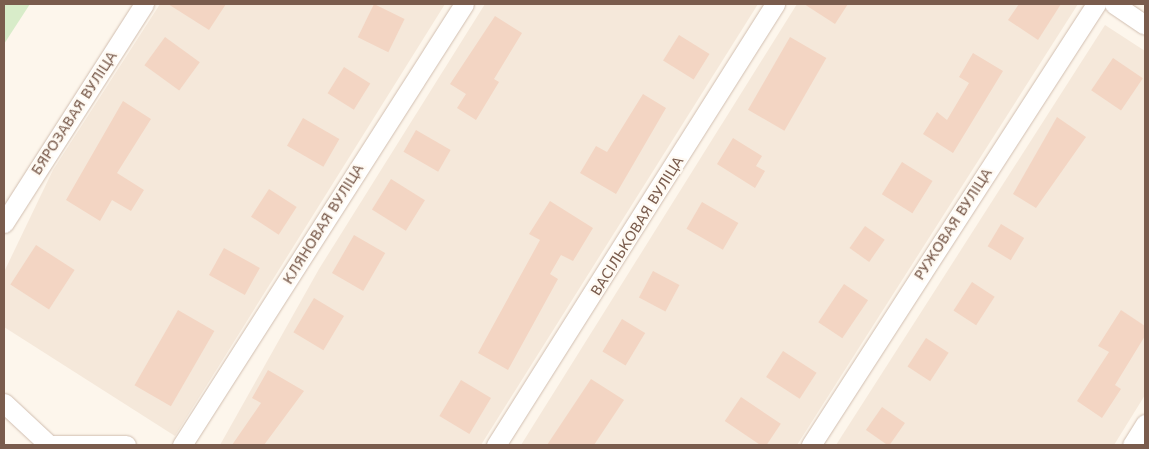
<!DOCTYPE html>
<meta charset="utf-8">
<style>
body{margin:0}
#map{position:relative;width:1149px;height:449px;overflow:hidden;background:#fdf6ec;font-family:"DejaVu Sans",sans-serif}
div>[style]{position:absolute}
.residential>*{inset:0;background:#f5e8da}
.green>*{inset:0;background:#d8ecc9}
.building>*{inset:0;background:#f3d5c3;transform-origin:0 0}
.roads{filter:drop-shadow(0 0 1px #d1beb0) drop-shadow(0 0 1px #d1beb0)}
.minor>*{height:19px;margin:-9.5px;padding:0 9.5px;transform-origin:9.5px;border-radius:9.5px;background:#fff}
span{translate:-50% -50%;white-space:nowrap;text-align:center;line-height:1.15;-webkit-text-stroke:4.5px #fffaf3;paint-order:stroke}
.street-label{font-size:14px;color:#7a5c4d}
.frame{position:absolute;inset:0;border:5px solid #7a5c4d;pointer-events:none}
</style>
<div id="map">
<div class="residential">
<i style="clip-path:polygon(160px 4px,445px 4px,175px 436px,4px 327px,4px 272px,53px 170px)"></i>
<i style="clip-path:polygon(485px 4px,758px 4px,481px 445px,220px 445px,319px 269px)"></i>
<i style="clip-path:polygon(797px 4px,1078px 4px,797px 445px,521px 445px)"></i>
<i style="clip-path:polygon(1105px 25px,1145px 51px,1145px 395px,1114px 445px,836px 445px)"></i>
</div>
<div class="green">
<i style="clip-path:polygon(4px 4px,30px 4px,4px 44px)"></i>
</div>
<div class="building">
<i style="clip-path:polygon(168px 4px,226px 4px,209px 30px)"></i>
<i style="left:374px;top:4px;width:34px;height:37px;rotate:26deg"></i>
<i style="clip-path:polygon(804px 4px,848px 4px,835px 24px)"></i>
<i style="clip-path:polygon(1019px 4px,1061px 4px,1038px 40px,1008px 20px)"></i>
<i style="clip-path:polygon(495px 16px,522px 33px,494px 79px,499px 82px,476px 120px,457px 108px,466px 94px,450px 84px)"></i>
<i style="left:679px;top:35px;width:36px;height:30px;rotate:32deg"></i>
<i style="left:165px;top:37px;width:43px;height:35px;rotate:36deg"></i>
<i style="left:790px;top:37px;width:42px;height:84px;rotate:30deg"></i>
<i style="clip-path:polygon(973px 53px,1003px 71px,953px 153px,923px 134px,937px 112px,947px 120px,969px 83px,959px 77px)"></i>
<i style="left:1113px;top:58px;width:36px;height:39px;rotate:34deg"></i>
<i style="left:344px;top:67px;width:31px;height:31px;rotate:32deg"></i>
<i style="clip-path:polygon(643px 94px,666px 108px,616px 194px,580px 173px,596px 146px,607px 152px)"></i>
<i style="clip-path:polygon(123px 101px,151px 119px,117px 173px,144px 190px,131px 211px,112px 200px,100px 221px,66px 200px)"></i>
<i style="clip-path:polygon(1057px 117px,1086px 137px,1036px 208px,1013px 194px)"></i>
<i style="left:303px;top:118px;width:42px;height:32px;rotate:30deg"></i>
<i style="left:416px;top:130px;width:40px;height:25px;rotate:30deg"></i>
<i style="clip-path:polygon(733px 138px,762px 156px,756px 166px,765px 171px,755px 188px,717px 164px)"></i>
<i style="left:902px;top:162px;width:36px;height:38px;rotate:32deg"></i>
<i style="left:391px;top:179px;width:40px;height:36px;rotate:32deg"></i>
<i style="left:269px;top:189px;width:33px;height:33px;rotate:33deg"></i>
<i style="clip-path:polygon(550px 201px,593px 228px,573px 261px,561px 255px,550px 274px,558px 279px,508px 370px,478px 353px,540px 240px,529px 234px)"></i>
<i style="left:702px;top:202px;width:42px;height:31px;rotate:30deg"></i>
<i style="left:1001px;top:224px;width:27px;height:26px;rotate:31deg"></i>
<i style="left:865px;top:226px;width:24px;height:27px;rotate:35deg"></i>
<i style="left:354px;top:235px;width:36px;height:44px;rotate:30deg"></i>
<i style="left:36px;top:245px;width:46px;height:47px;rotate:33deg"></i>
<i style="left:224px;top:248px;width:41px;height:31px;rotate:29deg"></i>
<i style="left:653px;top:271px;width:30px;height:30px;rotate:28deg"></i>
<i style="left:972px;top:282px;width:27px;height:34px;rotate:33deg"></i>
<i style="left:844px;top:284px;width:29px;height:46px;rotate:34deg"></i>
<i style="left:314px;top:298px;width:35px;height:40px;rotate:31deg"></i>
<i style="left:178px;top:310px;width:42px;height:87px;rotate:30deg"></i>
<i style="clip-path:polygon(1121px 310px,1145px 326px,1145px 336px,1115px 385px,1121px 389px,1102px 418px,1077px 401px,1109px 352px,1098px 346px)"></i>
<i style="left:622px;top:319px;width:27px;height:38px;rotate:31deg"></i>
<i style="left:926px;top:338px;width:27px;height:34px;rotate:33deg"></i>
<i style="left:783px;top:351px;width:40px;height:31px;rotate:33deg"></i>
<i style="clip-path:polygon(268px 370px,304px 391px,264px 445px,232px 445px,261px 403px,252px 398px)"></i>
<i style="clip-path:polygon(591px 379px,624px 400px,594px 445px,547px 445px)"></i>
<i style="left:461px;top:380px;width:35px;height:42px;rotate:31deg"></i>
<i style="left:741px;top:397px;width:48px;height:29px;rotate:34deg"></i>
<i style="left:882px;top:407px;width:28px;height:28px;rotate:35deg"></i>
</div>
<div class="roads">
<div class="minor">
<i style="left:1114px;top:4px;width:37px;rotate:34deg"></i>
<i style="left:4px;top:223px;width:260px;rotate:-57.4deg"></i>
<i style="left:4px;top:403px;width:62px;rotate:43deg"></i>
<i style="left:49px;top:445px;width:77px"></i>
<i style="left:182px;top:445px;width:523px;rotate:-57.4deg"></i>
<i style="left:496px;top:445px;width:522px;rotate:-57.68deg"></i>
<i style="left:811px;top:445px;width:525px;rotate:-57.13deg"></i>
<i style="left:1132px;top:445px;width:25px;rotate:-58deg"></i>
</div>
</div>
<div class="street-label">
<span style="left:74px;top:113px;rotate:-57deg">БЯРОЗАВАЯ ВУЛІЦА</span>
<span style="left:323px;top:224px;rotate:-58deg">КЛЯНОВАЯ ВУЛІЦА</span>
<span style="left:953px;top:224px;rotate:-57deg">РУЖОВАЯ ВУЛІЦА</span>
<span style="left:637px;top:226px;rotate:-58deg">ВАСІЛЬКОВАЯ ВУЛІЦА</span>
</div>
<div class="frame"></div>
</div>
